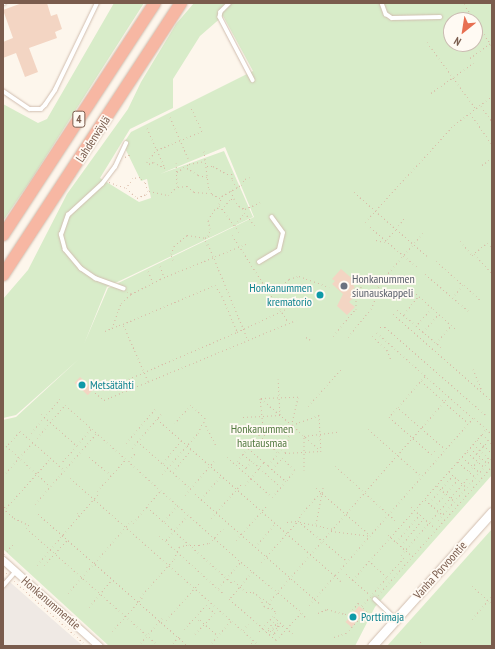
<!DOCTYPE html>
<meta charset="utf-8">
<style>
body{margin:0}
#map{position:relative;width:495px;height:649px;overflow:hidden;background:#fdf6ec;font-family:"PT Sans Narrow",sans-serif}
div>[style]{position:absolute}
.industrial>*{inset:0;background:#efe9e4}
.green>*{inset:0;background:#d8ecc9}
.building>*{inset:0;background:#f3d5c3;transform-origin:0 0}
.path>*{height:1px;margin-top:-0.5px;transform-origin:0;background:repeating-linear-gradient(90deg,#d9b8a5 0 1px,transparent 0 4px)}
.roads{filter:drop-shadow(0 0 1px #d1beb0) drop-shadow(0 0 1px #d1beb0)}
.lane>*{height:3.5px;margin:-1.75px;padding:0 1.75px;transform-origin:1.75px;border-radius:1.75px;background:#fff}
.street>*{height:7px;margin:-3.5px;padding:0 3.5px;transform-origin:3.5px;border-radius:3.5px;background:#fff}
.secondary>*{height:9px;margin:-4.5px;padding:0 4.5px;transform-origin:4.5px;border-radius:4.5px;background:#fff}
.highway>*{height:12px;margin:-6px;padding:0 6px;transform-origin:6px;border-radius:6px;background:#f7b7a3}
.dots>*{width:11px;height:11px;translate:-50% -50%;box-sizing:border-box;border:2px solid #fffaf3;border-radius:50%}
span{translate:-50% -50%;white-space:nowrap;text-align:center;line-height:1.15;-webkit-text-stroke:3.5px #fffaf3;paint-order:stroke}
.shield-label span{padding:1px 3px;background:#fffaf3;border:1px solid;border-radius:3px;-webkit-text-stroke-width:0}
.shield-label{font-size:11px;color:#7a5c4d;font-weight:700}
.street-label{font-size:12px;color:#7a5c4d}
.worship-label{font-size:12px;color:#5b616d}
.left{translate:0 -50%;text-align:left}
.culture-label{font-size:12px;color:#0d838f}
.right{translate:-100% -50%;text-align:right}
.park-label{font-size:12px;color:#537a41}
.frame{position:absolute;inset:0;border:4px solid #7a5c4d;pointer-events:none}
.north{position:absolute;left:443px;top:12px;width:40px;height:40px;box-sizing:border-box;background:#fffaf3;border:1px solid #cabbb1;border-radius:50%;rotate:210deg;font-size:11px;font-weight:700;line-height:16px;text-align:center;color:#7a5c4d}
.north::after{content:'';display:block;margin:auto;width:14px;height:18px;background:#e76f51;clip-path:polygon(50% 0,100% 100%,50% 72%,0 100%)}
</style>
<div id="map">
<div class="industrial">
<i style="clip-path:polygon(3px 576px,52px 619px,83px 646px,3px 646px)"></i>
</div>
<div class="green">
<i style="clip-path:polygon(114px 3px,144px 3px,31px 180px,3px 221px,3px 104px,38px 123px,47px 119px)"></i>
<i style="clip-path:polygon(evenodd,194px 3px,492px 3px,492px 475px,375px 607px,355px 646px,109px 646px,3px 549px,3px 420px,16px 417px,79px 359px,16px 415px,3px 418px,3px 299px,28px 270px,67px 194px,128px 109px,141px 82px,176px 24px,194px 3px,223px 16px,253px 71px,131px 132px,123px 144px,141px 181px,147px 179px,151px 198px,139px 202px,100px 178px,130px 129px,173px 108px,173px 79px,200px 36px,223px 16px,194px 3px,451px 20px,475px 20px,475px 44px,451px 44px,451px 20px,194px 3px,225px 147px,254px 217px,108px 288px,84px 344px,107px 287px,253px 217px,224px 151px,160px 174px,225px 147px)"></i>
<i style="clip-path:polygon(492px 529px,492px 646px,387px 646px)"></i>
</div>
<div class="building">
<i style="clip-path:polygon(22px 3px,47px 3px,51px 16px,57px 14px,62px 29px,55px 32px,57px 38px,29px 48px,38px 72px,25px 77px,16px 53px,3px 58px,3px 42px,13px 38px,3px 10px)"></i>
<i style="clip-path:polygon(341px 269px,355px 281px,352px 284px,355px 287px,351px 292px,355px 296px,349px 302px,355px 307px,347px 315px,337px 306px,343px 294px,332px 284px,335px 281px,332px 279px)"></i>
<i style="left:80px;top:377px;width:18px;height:8px;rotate:43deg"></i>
<i style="left:359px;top:606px;width:8px;height:21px;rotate:40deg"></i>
</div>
<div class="path">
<i style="left:464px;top:4px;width:50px;rotate:56.3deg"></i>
<i style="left:427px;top:42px;width:83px;rotate:53.8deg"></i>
<i style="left:470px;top:58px;width:27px;rotate:-36deg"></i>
<i style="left:431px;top:93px;width:52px;rotate:-35.5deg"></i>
<i style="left:481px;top:106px;width:19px;rotate:55deg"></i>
<i style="left:470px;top:113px;width:38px;rotate:55deg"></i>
<i style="left:170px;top:117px;width:45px;rotate:66.3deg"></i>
<i style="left:147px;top:128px;width:22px;rotate:66deg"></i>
<i style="left:157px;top:149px;width:1px;rotate:90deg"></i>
<i style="left:157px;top:150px;width:20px;rotate:66deg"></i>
<i style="left:165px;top:168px;width:13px;rotate:-153deg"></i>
<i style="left:153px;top:162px;width:4px;rotate:146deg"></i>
<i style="left:150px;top:164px;width:4px;rotate:-146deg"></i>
<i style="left:147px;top:162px;width:16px;rotate:-52deg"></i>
<i style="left:157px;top:150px;width:49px;rotate:-22.9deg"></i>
<i style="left:202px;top:131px;width:26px;rotate:-115deg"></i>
<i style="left:204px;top:151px;width:38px;rotate:83deg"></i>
<i style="left:209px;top:189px;width:6px;rotate:59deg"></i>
<i style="left:212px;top:194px;width:9px;rotate:27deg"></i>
<i style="left:125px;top:157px;width:7px;rotate:-27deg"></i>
<i style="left:482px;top:165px;width:12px;rotate:-35deg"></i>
<i style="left:207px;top:166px;width:6px"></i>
<i style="left:213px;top:166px;width:16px;rotate:30deg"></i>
<i style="left:227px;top:174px;width:5px"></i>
<i style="left:232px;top:174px;width:6px;rotate:90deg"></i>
<i style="left:232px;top:180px;width:9px;rotate:54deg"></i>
<i style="left:187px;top:168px;width:13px;rotate:32deg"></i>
<i style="left:198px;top:175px;width:9px;rotate:13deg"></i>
<i style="left:177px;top:172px;width:14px;rotate:-34deg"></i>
<i style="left:189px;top:164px;width:15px;rotate:-11deg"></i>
<i style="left:109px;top:182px;width:18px;rotate:19deg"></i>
<i style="left:126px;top:188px;width:15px;rotate:42deg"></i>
<i style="left:137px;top:198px;width:10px;rotate:-24deg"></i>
<i style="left:146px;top:194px;width:4px;rotate:-56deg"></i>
<i style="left:148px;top:191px;width:9px;rotate:-108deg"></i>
<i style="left:145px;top:182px;width:7px;rotate:-135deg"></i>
<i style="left:140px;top:177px;width:7px;rotate:172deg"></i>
<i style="left:133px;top:178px;width:12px;rotate:125deg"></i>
<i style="left:178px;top:187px;width:9px;rotate:-6deg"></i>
<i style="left:187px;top:186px;width:9px;rotate:41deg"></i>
<i style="left:194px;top:192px;width:15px;rotate:4deg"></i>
<i style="left:149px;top:191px;width:19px;rotate:12deg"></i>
<i style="left:168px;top:195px;width:12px;rotate:-42deg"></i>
<i style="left:177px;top:187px;width:24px;rotate:-92deg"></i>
<i style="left:354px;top:192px;width:56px;rotate:41.4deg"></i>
<i style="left:396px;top:229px;width:15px;rotate:-53deg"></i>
<i style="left:234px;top:199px;width:9px;rotate:54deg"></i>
<i style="left:239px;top:206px;width:7px;rotate:27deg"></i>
<i style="left:245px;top:209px;width:17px;rotate:-24deg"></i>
<i style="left:221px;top:209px;width:14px;rotate:-45deg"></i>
<i style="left:231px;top:199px;width:3px"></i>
<i style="left:234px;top:199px;width:9px;rotate:-111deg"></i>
<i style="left:242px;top:209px;width:21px;rotate:53deg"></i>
<i style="left:365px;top:222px;width:132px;rotate:-47.5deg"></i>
<i style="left:454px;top:125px;width:48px;rotate:-37.3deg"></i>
<i style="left:235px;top:225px;width:14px;rotate:-51deg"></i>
<i style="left:370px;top:227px;width:62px;rotate:40.4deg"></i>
<i style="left:239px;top:232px;width:34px;rotate:-126deg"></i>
<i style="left:219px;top:204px;width:9px;rotate:-69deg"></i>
<i style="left:222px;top:196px;width:22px;rotate:-30deg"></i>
<i style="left:241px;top:185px;width:7px;rotate:-56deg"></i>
<i style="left:245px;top:179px;width:5px;rotate:-22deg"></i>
<i style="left:232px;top:235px;width:103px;rotate:57.2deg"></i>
<i style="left:376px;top:240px;width:8px;rotate:14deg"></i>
<i style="left:384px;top:242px;width:18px;rotate:-47deg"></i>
<i style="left:396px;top:229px;width:41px;rotate:41.1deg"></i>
<i style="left:460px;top:241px;width:18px;rotate:49deg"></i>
<i style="left:472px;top:255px;width:19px;rotate:-39deg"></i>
<i style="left:487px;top:243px;width:7px;rotate:45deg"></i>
<i style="left:208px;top:244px;width:104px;rotate:67.4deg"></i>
<i style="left:207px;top:245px;width:7px;rotate:-106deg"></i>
<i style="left:205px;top:238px;width:4px;rotate:-34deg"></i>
<i style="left:208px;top:236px;width:7px;rotate:-74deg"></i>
<i style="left:210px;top:229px;width:9px;rotate:-103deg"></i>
<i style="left:208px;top:220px;width:12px;rotate:-59deg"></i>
<i style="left:214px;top:210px;width:6px;rotate:-31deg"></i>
<i style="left:474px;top:254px;width:26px;rotate:47deg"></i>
<i style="left:173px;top:260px;width:6px;rotate:-108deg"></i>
<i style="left:171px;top:254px;width:9px;rotate:-69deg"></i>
<i style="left:174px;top:246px;width:17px;rotate:-40deg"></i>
<i style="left:187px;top:235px;width:18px;rotate:9deg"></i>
<i style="left:436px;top:261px;width:36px;rotate:42deg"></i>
<i style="left:463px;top:285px;width:16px;rotate:130deg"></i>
<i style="left:160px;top:266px;width:12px;rotate:70deg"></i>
<i style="left:148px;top:271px;width:12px;rotate:66deg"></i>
<i style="left:425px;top:274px;width:60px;rotate:40.3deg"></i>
<i style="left:464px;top:285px;width:23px;rotate:43deg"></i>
<i style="left:276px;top:290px;width:17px;rotate:-40deg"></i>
<i style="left:289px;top:279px;width:10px;rotate:-17deg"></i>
<i style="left:299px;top:276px;width:32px;rotate:20deg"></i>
<i style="left:413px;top:291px;width:25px;rotate:42deg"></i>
<i style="left:432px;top:308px;width:24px;rotate:132deg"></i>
<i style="left:416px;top:326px;width:33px;rotate:40deg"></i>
<i style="left:131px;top:294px;width:33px;rotate:-27deg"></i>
<i style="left:160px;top:279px;width:95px;rotate:-22.2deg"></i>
<i style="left:433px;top:309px;width:31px;rotate:42deg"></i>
<i style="left:397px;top:310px;width:24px;rotate:38deg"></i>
<i style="left:393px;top:314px;width:132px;rotate:41.3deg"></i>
<i style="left:404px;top:314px;width:22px;rotate:-51deg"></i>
<i style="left:380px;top:327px;width:5px"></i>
<i style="left:385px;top:327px;width:134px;rotate:41.1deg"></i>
<i style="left:112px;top:328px;width:11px;rotate:-22deg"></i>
<i style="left:105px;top:331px;width:8px;rotate:-23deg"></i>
<i style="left:112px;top:328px;width:27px;rotate:-70deg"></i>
<i style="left:121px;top:303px;width:13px;rotate:-42deg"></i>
<i style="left:131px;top:294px;width:4px;rotate:-146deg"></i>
<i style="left:423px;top:332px;width:23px;rotate:-49deg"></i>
<i style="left:333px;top:336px;width:35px;rotate:-50deg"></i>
<i style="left:356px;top:309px;width:15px;rotate:-90deg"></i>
<i style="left:356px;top:294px;width:12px;rotate:-55deg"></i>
<i style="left:363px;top:284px;width:21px;rotate:-14deg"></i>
<i style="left:383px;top:279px;width:61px;rotate:-49deg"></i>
<i style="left:372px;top:336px;width:21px;rotate:43deg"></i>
<i style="left:387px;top:350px;width:11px;rotate:68deg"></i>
<i style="left:306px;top:337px;width:7px;rotate:34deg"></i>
<i style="left:348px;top:337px;width:36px;rotate:-51deg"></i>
<i style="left:371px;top:309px;width:15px;rotate:-67deg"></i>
<i style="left:377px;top:295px;width:14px;rotate:-82deg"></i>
<i style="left:436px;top:343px;width:23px;rotate:-49deg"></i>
<i style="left:473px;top:369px;width:21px;rotate:67deg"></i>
<i style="left:481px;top:388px;width:3px;rotate:162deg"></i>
<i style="left:148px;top:381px;width:62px;rotate:-113.7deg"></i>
<i style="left:123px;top:324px;width:100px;rotate:-23deg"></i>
<i style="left:215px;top:285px;width:13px;rotate:58deg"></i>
<i style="left:222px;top:296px;width:39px;rotate:67deg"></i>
<i style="left:237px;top:332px;width:56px;rotate:-25.2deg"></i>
<i style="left:421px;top:381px;width:31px;rotate:42deg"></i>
<i style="left:444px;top:402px;width:35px;rotate:131deg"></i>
<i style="left:421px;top:428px;width:32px;rotate:41deg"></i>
<i style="left:92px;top:390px;width:16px;rotate:40deg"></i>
<i style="left:104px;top:400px;width:208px;rotate:-22.6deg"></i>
<i style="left:103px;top:390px;width:146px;rotate:-23.4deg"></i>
<i style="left:449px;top:397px;width:7px;rotate:135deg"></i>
<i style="left:444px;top:402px;width:32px;rotate:41deg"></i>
<i style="left:260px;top:398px;width:37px;rotate:84deg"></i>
<i style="left:264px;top:435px;width:30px;rotate:-20deg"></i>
<i style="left:292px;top:425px;width:29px;rotate:-20deg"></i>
<i style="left:319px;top:415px;width:36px;rotate:87deg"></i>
<i style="left:321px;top:451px;width:39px;rotate:-138deg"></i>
<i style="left:292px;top:425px;width:42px;rotate:-139.8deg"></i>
<i style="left:261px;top:398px;width:37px;rotate:-2deg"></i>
<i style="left:298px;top:397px;width:57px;rotate:103.1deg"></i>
<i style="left:285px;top:453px;width:36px;rotate:-3deg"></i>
<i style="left:308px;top:406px;width:51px;rotate:-48.2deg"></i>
<i style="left:397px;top:408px;width:12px;rotate:132deg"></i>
<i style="left:389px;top:417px;width:56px;rotate:41.4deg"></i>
<i style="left:431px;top:454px;width:6px;rotate:-45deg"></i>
<i style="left:41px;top:414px;width:48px;rotate:41.6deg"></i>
<i style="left:77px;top:446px;width:21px;rotate:133deg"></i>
<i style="left:243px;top:417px;width:37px;rotate:-3deg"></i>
<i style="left:280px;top:415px;width:36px;rotate:-93deg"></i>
<i style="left:474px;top:418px;width:24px;rotate:42deg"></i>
<i style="left:157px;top:419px;width:245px;rotate:41.4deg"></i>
<i style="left:204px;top:422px;width:28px;rotate:63deg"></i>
<i style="left:368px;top:429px;width:71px;rotate:41.6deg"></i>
<i style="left:31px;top:433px;width:45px;rotate:-49.5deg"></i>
<i style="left:482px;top:434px;width:6px;rotate:-51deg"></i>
<i style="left:37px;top:438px;width:43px;rotate:-49.7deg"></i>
<i style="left:65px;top:405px;width:244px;rotate:41.7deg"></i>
<i style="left:247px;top:567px;width:67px;rotate:39.6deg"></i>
<i style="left:299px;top:610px;width:12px;rotate:48deg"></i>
<i style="left:477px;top:440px;width:20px;rotate:41deg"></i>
<i style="left:137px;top:441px;width:72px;rotate:41.6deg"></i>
<i style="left:3px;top:443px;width:64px;rotate:42.5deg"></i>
<i style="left:126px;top:443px;width:48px;rotate:-49.3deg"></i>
<i style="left:473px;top:444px;width:23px;rotate:43deg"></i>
<i style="left:77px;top:445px;width:21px;rotate:-49deg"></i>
<i style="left:132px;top:448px;width:48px;rotate:-49.3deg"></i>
<i style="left:470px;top:448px;width:23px;rotate:41deg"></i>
<i style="left:3px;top:450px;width:25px;rotate:-48deg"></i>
<i style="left:20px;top:431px;width:59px;rotate:41.6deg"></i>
<i style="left:467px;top:452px;width:23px;rotate:41deg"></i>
<i style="left:477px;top:453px;width:16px;rotate:-47deg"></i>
<i style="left:243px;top:454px;width:11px;rotate:41deg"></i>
<i style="left:89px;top:457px;width:28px;rotate:39deg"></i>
<i style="left:227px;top:457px;width:60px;rotate:41.6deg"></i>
<i style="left:272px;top:497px;width:13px;rotate:-48deg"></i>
<i style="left:281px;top:487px;width:39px;rotate:-138deg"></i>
<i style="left:252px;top:461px;width:9px;rotate:131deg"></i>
<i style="left:246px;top:468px;width:11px;rotate:-142deg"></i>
<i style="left:237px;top:461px;width:17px;rotate:-50deg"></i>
<i style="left:248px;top:448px;width:10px;rotate:-143deg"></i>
<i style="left:462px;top:457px;width:23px;rotate:41deg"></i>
<i style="left:129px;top:461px;width:11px;rotate:-52deg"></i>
<i style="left:264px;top:462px;width:21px;rotate:-139deg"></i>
<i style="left:248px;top:448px;width:17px;rotate:-50deg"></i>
<i style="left:259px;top:435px;width:26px;rotate:43deg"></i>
<i style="left:458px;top:462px;width:23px;rotate:41deg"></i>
<i style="left:163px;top:463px;width:28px;rotate:-51deg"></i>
<i style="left:268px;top:466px;width:23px;rotate:40deg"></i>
<i style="left:286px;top:481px;width:8px;rotate:130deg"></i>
<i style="left:335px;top:466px;width:81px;rotate:42deg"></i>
<i style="left:272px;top:469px;width:15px;rotate:-48deg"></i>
<i style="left:282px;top:458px;width:18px;rotate:43deg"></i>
<i style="left:295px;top:470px;width:14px;rotate:129deg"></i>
<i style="left:304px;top:470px;width:34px;rotate:-90deg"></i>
<i style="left:304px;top:436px;width:34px;rotate:-7deg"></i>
<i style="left:469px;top:471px;width:18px;rotate:-49deg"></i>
<i style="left:173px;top:472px;width:28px;rotate:-51deg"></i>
<i style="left:449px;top:472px;width:23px;rotate:41deg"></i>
<i style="left:162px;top:474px;width:55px;rotate:-48.7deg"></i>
<i style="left:198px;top:433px;width:17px;rotate:-65deg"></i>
<i style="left:205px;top:418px;width:19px;rotate:-137deg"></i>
<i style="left:191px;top:405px;width:24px;rotate:132deg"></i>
<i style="left:3px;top:476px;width:45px;rotate:-48.6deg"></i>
<i style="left:70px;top:478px;width:254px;rotate:41.5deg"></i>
<i style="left:245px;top:485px;width:30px;rotate:-50deg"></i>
<i style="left:264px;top:462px;width:5px;rotate:37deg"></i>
<i style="left:268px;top:465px;width:20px;rotate:-49deg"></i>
<i style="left:437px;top:486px;width:23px;rotate:41deg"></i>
<i style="left:316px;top:488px;width:72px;rotate:41deg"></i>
<i style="left:97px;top:491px;width:43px;rotate:-47.8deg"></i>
<i style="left:195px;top:494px;width:167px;rotate:41.3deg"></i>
<i style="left:185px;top:495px;width:48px;rotate:-49.3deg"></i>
<i style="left:201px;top:499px;width:30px;rotate:-49deg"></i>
<i style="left:425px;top:500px;width:23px;rotate:40deg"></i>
<i style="left:3px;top:503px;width:9px;rotate:69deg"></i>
<i style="left:6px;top:511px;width:11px;rotate:41deg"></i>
<i style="left:14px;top:518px;width:17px;rotate:25deg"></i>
<i style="left:429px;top:503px;width:37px;rotate:-49deg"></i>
<i style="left:35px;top:504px;width:93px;rotate:-48.9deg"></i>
<i style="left:147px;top:507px;width:114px;rotate:41.8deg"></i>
<i style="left:411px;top:507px;width:29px;rotate:41deg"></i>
<i style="left:434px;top:507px;width:37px;rotate:-49deg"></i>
<i style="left:3px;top:511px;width:72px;rotate:-47.8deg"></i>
<i style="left:38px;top:514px;width:200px;rotate:41.3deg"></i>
<i style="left:79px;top:515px;width:3px;rotate:-135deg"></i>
<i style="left:77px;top:513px;width:4px;rotate:-45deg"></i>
<i style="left:188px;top:515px;width:35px;rotate:131deg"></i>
<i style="left:165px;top:541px;width:78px;rotate:41.9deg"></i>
<i style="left:211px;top:518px;width:48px;rotate:-48.4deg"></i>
<i style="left:438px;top:520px;width:82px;rotate:-48.9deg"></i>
<i style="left:164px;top:521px;width:21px;rotate:-49deg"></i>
<i style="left:298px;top:521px;width:63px;rotate:39.2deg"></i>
<i style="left:287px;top:522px;width:10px;rotate:-6deg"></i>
<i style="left:300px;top:522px;width:33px;rotate:12deg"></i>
<i style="left:133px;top:523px;width:43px;rotate:-49.7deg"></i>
<i style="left:316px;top:524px;width:38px;rotate:-79deg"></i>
<i style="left:26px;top:528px;width:178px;rotate:41.6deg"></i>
<i style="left:331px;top:531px;width:39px;rotate:7deg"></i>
<i style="left:388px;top:535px;width:29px;rotate:41deg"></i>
<i style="left:159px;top:536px;width:7px;rotate:45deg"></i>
<i style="left:236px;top:540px;width:48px;rotate:-48.4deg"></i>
<i style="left:396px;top:542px;width:37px;rotate:-49deg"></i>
<i style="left:401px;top:546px;width:36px;rotate:-51deg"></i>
<i style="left:255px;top:547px;width:30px;rotate:-49deg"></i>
<i style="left:4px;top:554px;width:13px;rotate:-48deg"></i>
<i style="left:401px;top:555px;width:101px;rotate:-49deg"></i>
<i style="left:261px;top:562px;width:55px;rotate:-47.9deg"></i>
<i style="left:298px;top:521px;width:8px;rotate:-67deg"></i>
<i style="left:301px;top:514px;width:28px;rotate:-48deg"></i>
<i style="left:320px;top:493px;width:2px;rotate:27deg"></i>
<i style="left:37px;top:565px;width:95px;rotate:-49.3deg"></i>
<i style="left:44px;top:565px;width:34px;rotate:-47deg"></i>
<i style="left:3px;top:570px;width:7px;rotate:45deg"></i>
<i style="left:252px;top:572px;width:35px;rotate:130deg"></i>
<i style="left:229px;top:599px;width:43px;rotate:40.3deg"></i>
<i style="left:346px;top:574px;width:32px;rotate:41deg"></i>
<i style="left:387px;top:576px;width:25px;rotate:-47deg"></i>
<i style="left:353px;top:580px;width:25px;rotate:-50deg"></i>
<i style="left:14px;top:581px;width:98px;rotate:41.7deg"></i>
<i style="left:234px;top:581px;width:16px;rotate:43deg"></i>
<i style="left:246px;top:592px;width:7px"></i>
<i style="left:253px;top:592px;width:21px;rotate:35deg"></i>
<i style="left:270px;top:604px;width:11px;rotate:56deg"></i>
<i style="left:276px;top:613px;width:27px;rotate:132deg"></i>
<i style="left:472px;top:586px;width:27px;rotate:42deg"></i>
<i style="left:218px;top:588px;width:35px;rotate:-49deg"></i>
<i style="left:68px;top:593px;width:96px;rotate:-48.8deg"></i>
<i style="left:378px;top:595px;width:172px;rotate:-48.5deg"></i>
<i style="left:140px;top:597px;width:51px;rotate:-48.2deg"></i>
<i style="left:174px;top:559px;width:13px;rotate:-67deg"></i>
<i style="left:179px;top:547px;width:7px;rotate:-16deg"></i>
<i style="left:186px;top:545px;width:13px"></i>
<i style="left:199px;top:545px;width:10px;rotate:-11deg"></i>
<i style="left:209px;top:543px;width:20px;rotate:-45deg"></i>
<i style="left:260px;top:598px;width:9px;rotate:63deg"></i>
<i style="left:264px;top:606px;width:8px;rotate:23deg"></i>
<i style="left:268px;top:603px;width:232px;rotate:-48.8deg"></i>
<i style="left:421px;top:428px;width:31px;rotate:-138deg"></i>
<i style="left:398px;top:407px;width:41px;rotate:-48.9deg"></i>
<i style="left:309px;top:605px;width:249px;rotate:-48.7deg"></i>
<i style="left:473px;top:418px;width:130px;rotate:-138.4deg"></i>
<i style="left:89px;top:607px;width:35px;rotate:-50deg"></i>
<i style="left:318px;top:613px;width:10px;rotate:-24deg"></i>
<i style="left:327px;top:609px;width:19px;rotate:16deg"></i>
<i style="left:345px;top:614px;width:5px;rotate:-11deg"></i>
<i style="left:350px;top:613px;width:13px;rotate:-51deg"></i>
<i style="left:358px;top:603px;width:4px;rotate:27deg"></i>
<i style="left:195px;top:617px;width:16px;rotate:-47deg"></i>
<i style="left:206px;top:605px;width:12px;rotate:42deg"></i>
<i style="left:215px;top:613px;width:29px;rotate:134deg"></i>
<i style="left:274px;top:617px;width:25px;rotate:42deg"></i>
<i style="left:472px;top:619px;width:30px;rotate:-49deg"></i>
<i style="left:166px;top:620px;width:51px;rotate:-48.2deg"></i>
<i style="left:200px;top:620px;width:23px;rotate:41deg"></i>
<i style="left:277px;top:623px;width:4px;rotate:45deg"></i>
<i style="left:280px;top:626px;width:10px;rotate:127deg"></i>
<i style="left:274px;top:634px;width:5px;rotate:-143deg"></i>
<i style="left:270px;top:631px;width:11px;rotate:-49deg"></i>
<i style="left:278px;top:626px;width:2px;rotate:-153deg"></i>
<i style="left:276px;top:625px;width:6px;rotate:129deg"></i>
<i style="left:272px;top:630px;width:3px;rotate:45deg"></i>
<i style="left:274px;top:632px;width:7px;rotate:-56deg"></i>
<i style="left:278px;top:626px;width:6px"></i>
<i style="left:184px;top:629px;width:16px;rotate:-47deg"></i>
<i style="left:195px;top:617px;width:6px;rotate:45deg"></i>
<i style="left:263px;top:629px;width:17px;rotate:40deg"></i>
<i style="left:276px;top:640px;width:37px;rotate:-47deg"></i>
<i style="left:243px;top:630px;width:8px;rotate:-50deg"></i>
<i style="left:269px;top:630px;width:4px;rotate:166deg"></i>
<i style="left:265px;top:631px;width:17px;rotate:-45deg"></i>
<i style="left:112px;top:631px;width:45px;rotate:-47.7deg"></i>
<i style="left:334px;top:637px;width:13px;rotate:-18deg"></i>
<i style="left:346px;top:633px;width:30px;rotate:-46deg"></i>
<i style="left:367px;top:611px;width:7px;rotate:-135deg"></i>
<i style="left:362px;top:606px;width:38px;rotate:-49deg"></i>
<i style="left:387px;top:577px;width:24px;rotate:-138deg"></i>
<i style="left:369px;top:561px;width:170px;rotate:-48.3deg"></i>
<i style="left:482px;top:434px;width:14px;rotate:45deg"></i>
<i style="left:138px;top:646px;width:38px;rotate:-49deg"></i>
<i style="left:170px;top:646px;width:16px;rotate:-47deg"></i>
<i style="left:209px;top:646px;width:33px;rotate:-49deg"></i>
<i style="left:248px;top:646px;width:7px;rotate:-45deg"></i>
<i style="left:420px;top:646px;width:7px;rotate:-82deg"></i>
</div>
<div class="roads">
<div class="lane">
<i style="left:3px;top:3px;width:1px"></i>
<i style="left:230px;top:3px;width:13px;rotate:135deg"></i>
<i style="left:221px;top:12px;width:5px;rotate:101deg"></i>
<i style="left:220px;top:17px;width:71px;rotate:62.4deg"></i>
<i style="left:382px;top:3px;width:12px;rotate:70deg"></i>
<i style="left:386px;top:14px;width:7px;rotate:34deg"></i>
<i style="left:392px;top:18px;width:48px;rotate:-1.2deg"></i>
<i style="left:3px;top:91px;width:32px;rotate:34deg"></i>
<i style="left:30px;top:109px;width:11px"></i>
<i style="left:41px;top:109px;width:6px;rotate:-45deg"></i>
<i style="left:45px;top:105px;width:18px;rotate:-56deg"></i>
<i style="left:55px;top:90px;width:97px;rotate:-64.2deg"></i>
<i style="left:259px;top:262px;width:23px;rotate:-31deg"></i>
<i style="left:279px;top:250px;width:17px;rotate:-77deg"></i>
<i style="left:283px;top:233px;width:19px;rotate:-126deg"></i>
<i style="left:124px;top:289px;width:30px;rotate:-160deg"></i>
<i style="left:96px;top:279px;width:18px;rotate:-146deg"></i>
<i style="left:81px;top:269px;width:25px;rotate:-130deg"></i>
<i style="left:65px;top:250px;width:16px;rotate:-105deg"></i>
<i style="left:61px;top:235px;width:21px;rotate:-71deg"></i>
<i style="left:68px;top:215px;width:46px;rotate:-42.4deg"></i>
<i style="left:102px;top:184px;width:21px;rotate:-53deg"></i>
<i style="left:115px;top:167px;width:26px;rotate:-65deg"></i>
<i style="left:3px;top:586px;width:18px;rotate:-49deg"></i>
<i style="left:375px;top:599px;width:29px;rotate:44deg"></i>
</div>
<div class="street">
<i style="left:3px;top:560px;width:129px;rotate:41.9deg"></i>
</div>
<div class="secondary">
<i style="left:372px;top:646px;width:180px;rotate:-48.2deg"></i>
</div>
<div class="highway">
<i style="left:3px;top:235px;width:277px;rotate:-56.8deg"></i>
<i style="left:3px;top:275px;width:325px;rotate:-56.8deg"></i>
</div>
</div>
<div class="dots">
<i style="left:344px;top:286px;background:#6b7280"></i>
<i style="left:320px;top:295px;background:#0f9aa8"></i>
<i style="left:82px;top:385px;background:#0f9aa8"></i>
<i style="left:353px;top:617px;background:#0f9aa8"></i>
</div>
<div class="shield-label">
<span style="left:79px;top:119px">4</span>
</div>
<div class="street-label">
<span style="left:93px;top:139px;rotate:-57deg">Lahdenväylä</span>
<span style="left:440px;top:570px;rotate:-48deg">Vanha Porvoontie</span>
<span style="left:51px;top:603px;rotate:41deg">Honkanummentie</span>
</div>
<div class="worship-label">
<span class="left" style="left:352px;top:286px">Honkanummen<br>siunauskappeli</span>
</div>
<div class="culture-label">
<span class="right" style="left:312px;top:295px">Honkanummen<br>krematorio</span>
<span class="left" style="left:90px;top:385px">Metsätähti</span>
<span class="left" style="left:361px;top:617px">Porttimaja</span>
</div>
<div class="park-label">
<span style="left:262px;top:436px">Honkanummen<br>hautausmaa</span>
</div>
<div class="frame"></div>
<div class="north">N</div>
</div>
